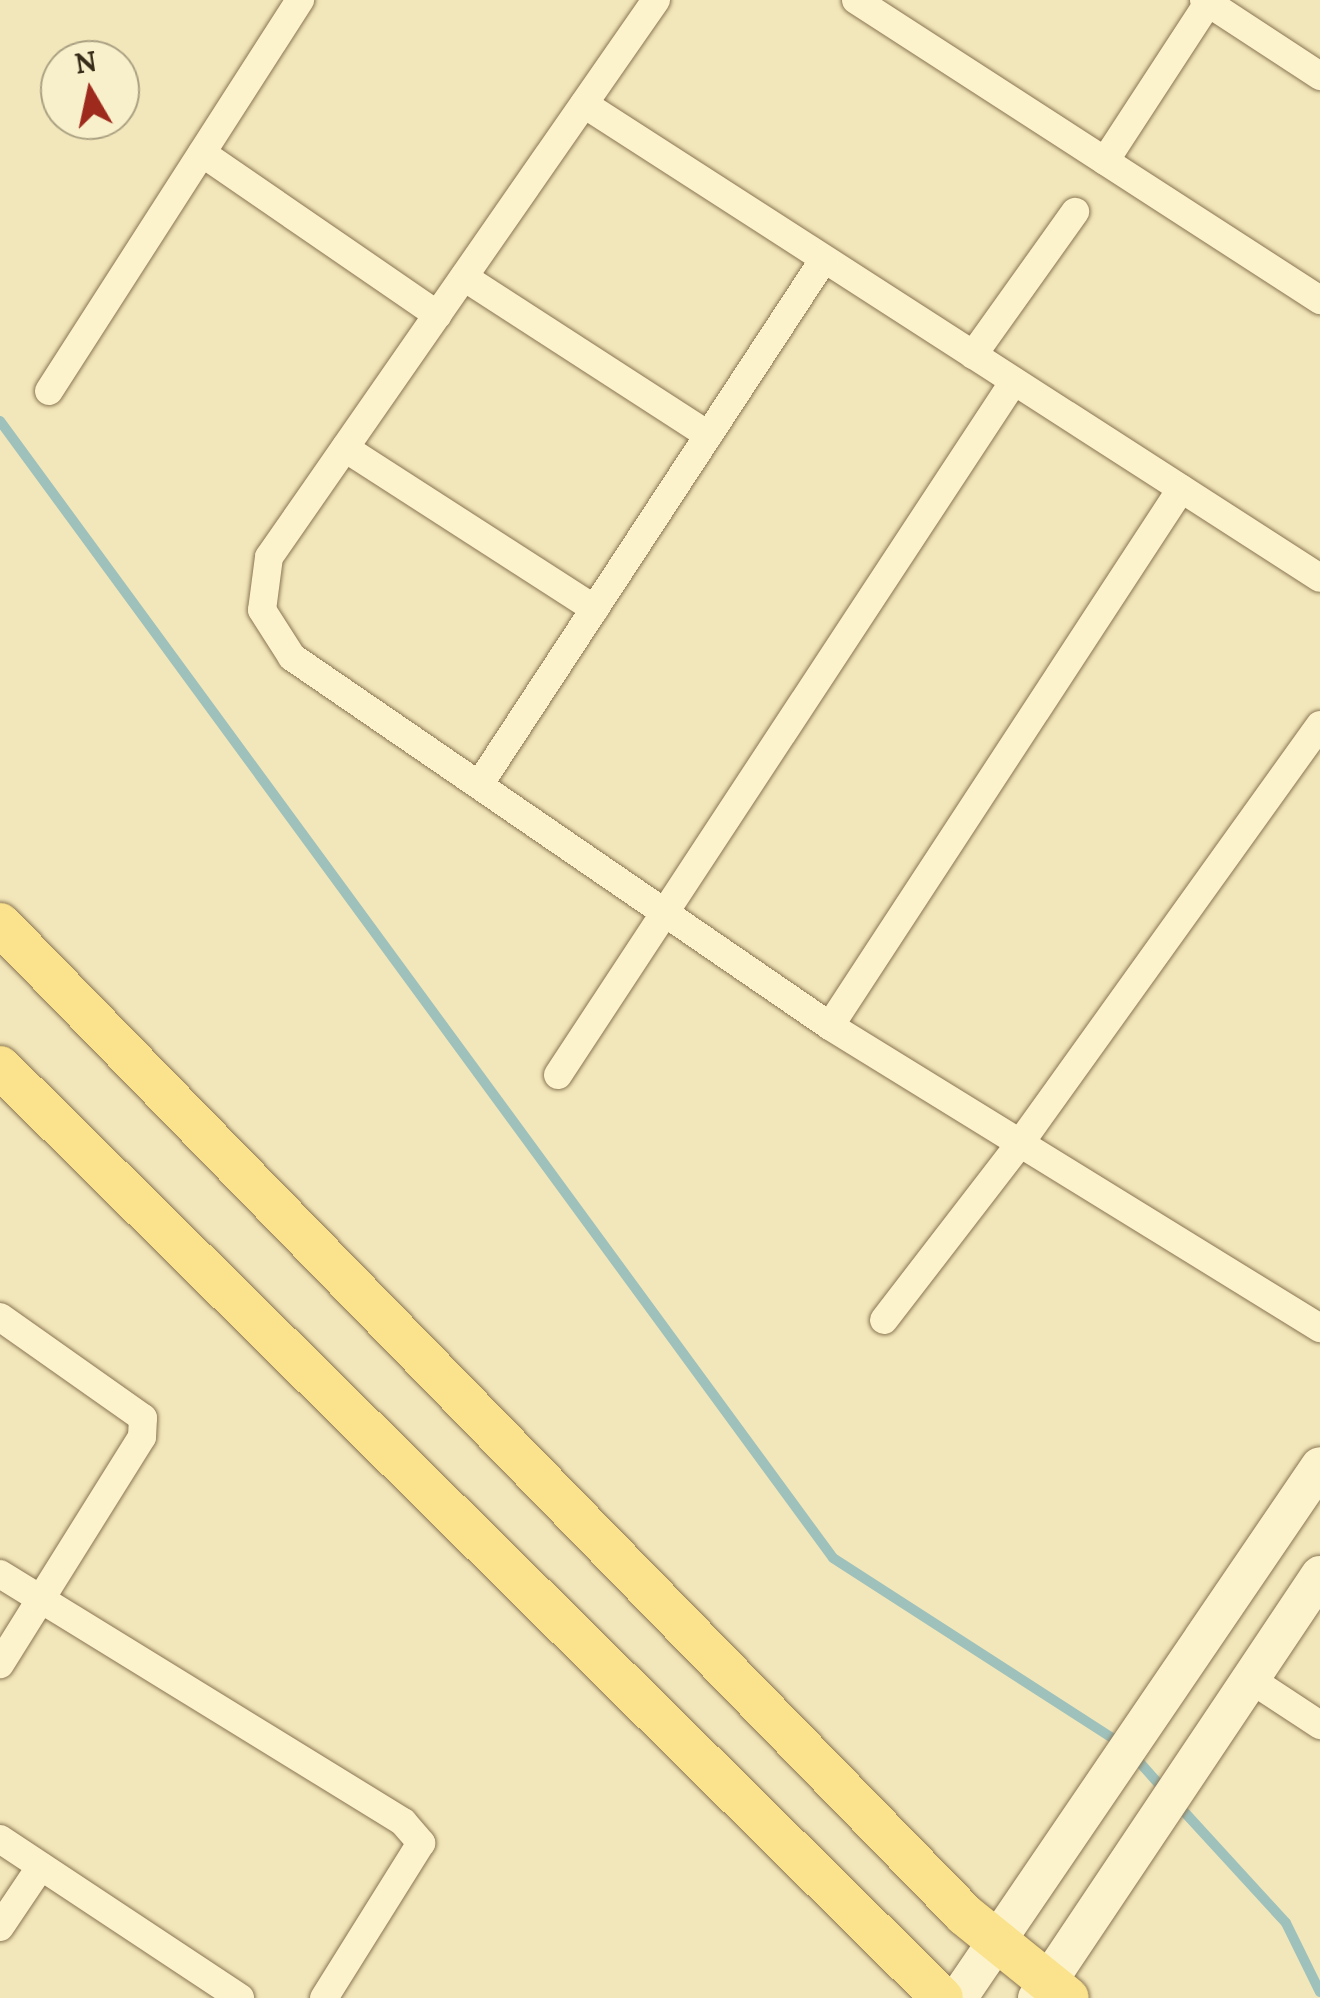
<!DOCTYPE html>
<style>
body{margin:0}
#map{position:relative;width:1320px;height:1998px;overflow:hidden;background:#f2e7ba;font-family:Lora,serif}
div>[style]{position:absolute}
.stream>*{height:10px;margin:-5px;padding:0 5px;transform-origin:5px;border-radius:5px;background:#9fc1bb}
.roads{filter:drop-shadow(0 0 2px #8a7553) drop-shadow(0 0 2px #8a7553)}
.street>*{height:28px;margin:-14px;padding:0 14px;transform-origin:14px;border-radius:14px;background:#fcf3cd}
.secondary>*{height:38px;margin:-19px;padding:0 19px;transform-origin:19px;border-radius:19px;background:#fcf3cd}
.primary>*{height:42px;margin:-21px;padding:0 21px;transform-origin:21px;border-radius:21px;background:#fae38c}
span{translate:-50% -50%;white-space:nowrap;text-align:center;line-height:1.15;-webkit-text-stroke:8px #f8f0ca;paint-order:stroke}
.north{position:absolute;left:40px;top:40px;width:100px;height:100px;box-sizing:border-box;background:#f8f0ca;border:2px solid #aba183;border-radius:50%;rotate:351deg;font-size:28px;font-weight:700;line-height:40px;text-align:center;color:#372b19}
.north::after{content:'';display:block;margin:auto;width:35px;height:45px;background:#9e2a1d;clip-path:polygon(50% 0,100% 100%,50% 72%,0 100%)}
</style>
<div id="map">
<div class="stream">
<i style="left:0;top:421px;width:1409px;rotate:53.77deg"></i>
<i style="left:833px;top:1558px;width:344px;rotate:32.8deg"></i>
<i style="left:1134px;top:1756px;width:48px;rotate:48.4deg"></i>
<i style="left:1177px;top:1804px;width:161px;rotate:47.5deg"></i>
<i style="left:1286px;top:1923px;width:77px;rotate:63.8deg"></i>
</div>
<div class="roads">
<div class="street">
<i style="left:656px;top:0;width:678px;rotate:124.79deg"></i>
<i style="left:269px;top:557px;width:53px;rotate:97.5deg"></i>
<i style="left:262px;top:610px;width:56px;rotate:57.4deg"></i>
<i style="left:292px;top:657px;width:652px;rotate:34.45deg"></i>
<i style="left:830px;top:1026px;width:576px;rotate:31.65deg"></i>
<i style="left:856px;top:0;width:553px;rotate:32.88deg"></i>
<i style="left:1204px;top:0;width:139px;rotate:33.2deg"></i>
<i style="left:584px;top:104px;width:875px;rotate:32.78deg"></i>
<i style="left:202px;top:153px;width:286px;rotate:34.5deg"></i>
<i style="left:1105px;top:161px;width:192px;rotate:-56.9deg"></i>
<i style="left:464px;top:277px;width:291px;rotate:32.9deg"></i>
<i style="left:973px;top:355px;width:176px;rotate:-54.5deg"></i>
<i style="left:49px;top:391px;width:465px;rotate:-57.3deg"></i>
<i style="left:345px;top:448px;width:297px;rotate:32.8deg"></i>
<i style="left:479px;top:785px;width:629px;rotate:-56.74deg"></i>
<i style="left:830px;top:1026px;width:642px;rotate:-56.83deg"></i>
<i style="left:558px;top:1075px;width:830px;rotate:-56.69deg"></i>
<i style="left:0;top:1317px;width:175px;rotate:35.2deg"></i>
<i style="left:143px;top:1418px;width:19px;rotate:93deg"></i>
<i style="left:142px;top:1437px;width:268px;rotate:122deg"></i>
<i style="left:884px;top:1320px;width:220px;rotate:-52.4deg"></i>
<i style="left:1018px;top:1146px;width:518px;rotate:-54.35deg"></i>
<i style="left:0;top:1574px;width:473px;rotate:31.6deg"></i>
<i style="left:403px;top:1822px;width:28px;rotate:49deg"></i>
<i style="left:421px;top:1843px;width:183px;rotate:122deg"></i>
<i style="left:1250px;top:1679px;width:84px;rotate:33.3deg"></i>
<i style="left:0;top:1839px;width:288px;rotate:33.5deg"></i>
<i style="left:0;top:1927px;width:73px;rotate:-56.1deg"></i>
</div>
<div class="secondary">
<i style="left:958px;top:1998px;width:643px;rotate:-55.77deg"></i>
<i style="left:1037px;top:1998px;width:509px;rotate:-56.22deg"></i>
</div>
<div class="primary">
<i style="left:0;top:924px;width:1383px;rotate:45.76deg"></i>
<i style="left:965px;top:1915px;width:132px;rotate:38.9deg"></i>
<i style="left:0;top:1067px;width:1324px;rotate:44.66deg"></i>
</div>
</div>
<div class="north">N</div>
</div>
